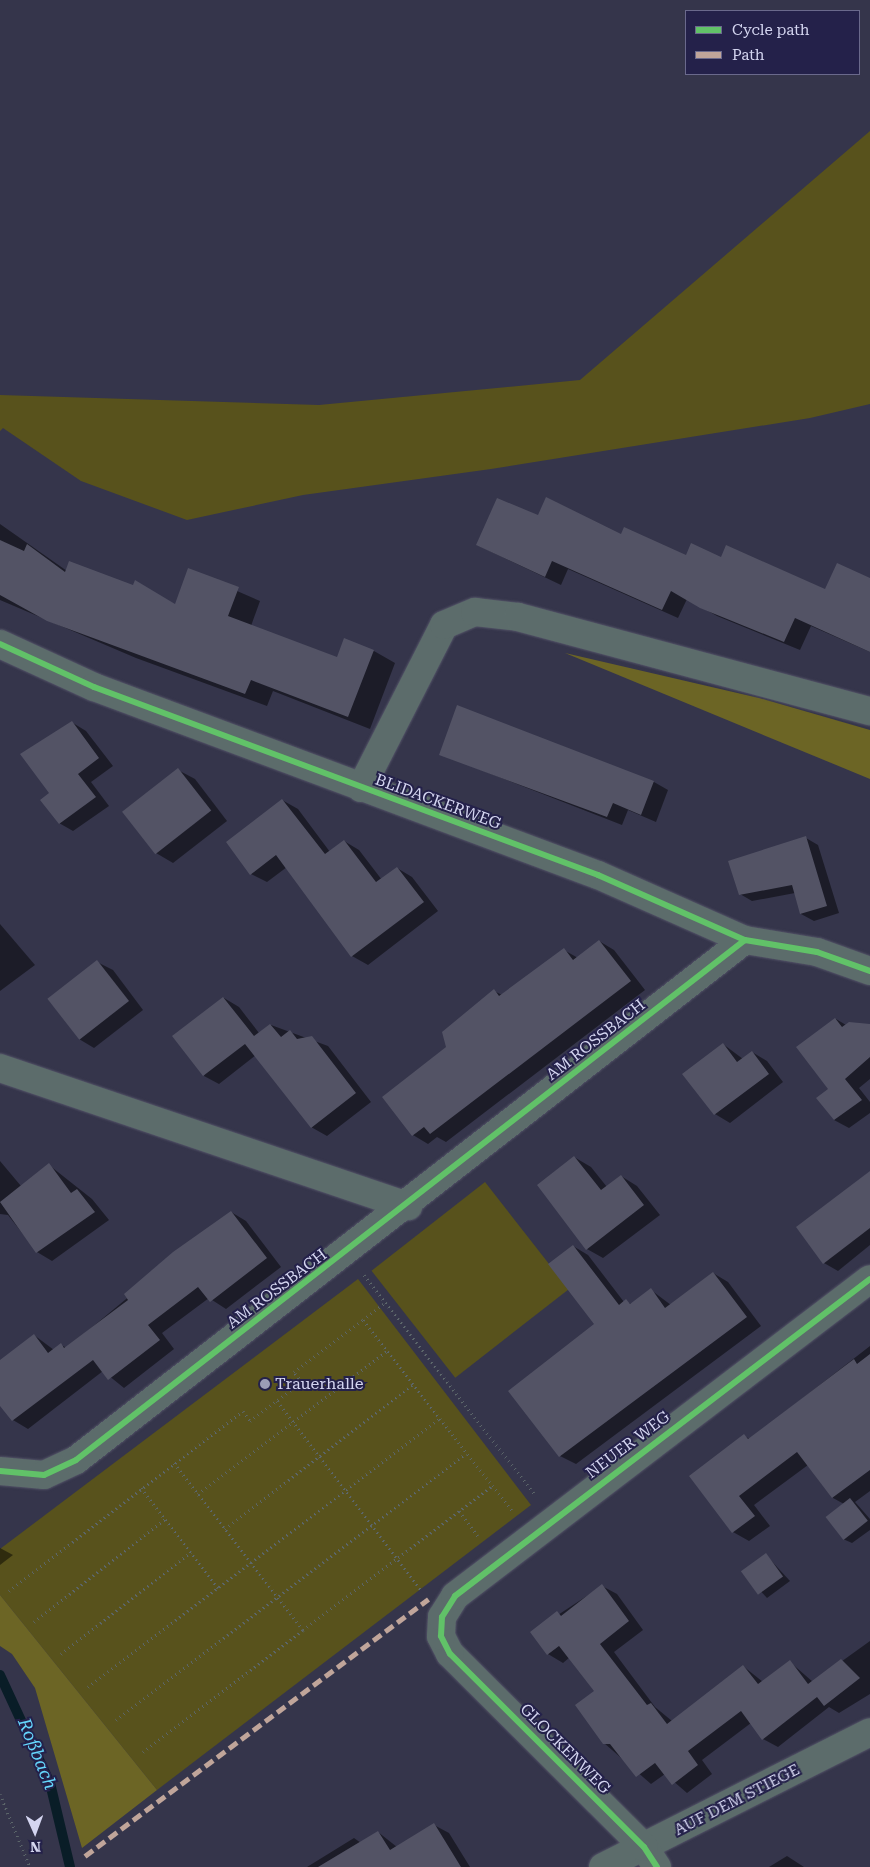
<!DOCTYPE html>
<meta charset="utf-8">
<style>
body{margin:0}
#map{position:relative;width:870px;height:1867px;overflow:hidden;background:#35354b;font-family:"Roboto Serif",serif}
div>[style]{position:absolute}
.green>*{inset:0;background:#58521c;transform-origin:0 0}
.forest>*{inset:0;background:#6c6525}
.shadow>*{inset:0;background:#0007}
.stream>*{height:10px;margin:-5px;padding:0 5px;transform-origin:5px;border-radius:5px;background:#091d27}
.building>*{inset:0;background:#535365;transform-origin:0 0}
.path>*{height:3px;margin-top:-1.5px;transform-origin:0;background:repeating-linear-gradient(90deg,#5c666a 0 1px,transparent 0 5px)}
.roads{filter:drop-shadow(0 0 1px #535367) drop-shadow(0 0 1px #535367)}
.minor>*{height:28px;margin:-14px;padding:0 14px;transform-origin:14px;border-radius:14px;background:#5c6c6b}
.quiet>*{height:5px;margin-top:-2.5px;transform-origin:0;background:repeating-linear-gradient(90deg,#c0a59a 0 10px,transparent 0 15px)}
.cycleway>*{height:6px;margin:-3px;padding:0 3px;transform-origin:3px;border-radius:3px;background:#61c268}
.dots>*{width:14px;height:14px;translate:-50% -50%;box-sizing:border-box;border:2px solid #24214a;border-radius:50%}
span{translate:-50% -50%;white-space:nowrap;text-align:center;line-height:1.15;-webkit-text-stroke:4px #24214a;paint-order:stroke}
.street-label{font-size:16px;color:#d4d5f0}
.poi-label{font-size:16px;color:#d4d5f0}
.left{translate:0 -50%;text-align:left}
.water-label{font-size:18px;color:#65d6fc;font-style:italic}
.legend{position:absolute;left:685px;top:10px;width:175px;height:65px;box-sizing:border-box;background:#24214a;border:1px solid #6a698c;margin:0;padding:6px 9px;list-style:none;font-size:15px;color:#d4d5f0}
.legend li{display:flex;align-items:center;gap:10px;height:25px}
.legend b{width:25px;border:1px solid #6a698c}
.north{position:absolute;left:10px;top:1807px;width:50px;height:50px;-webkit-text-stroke:4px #24214a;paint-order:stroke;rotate:178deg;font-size:14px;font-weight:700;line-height:20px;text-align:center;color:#d4d5f0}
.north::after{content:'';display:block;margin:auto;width:18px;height:22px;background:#d4d5f0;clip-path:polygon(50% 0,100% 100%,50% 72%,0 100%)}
</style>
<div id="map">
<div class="green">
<i style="clip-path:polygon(870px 131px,870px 404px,810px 418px,491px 469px,303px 495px,187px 520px,81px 481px,3px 428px,0 431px,0 395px,319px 405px,580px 380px)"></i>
<i style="left:485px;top:1182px;width:136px;height:144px;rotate:52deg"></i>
<i style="clip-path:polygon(358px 1279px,531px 1505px,157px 1790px,0 1595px,0 1549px)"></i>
</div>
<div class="forest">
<i style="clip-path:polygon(565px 653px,759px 698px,870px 730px,870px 779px)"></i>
<i style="clip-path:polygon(0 1595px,157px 1790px,82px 1848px,35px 1688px,12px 1654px,0 1646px)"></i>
</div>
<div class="shadow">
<i style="clip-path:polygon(539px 517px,621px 535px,687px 557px,721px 558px,826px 591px,870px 579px,870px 652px,811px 626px,800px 650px,717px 616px,687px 599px,678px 618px,568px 569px,561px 585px,477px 545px)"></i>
<i style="clip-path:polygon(0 524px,67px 571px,176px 605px,189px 570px,260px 601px,251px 626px,338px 659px,374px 651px,395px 663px,370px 729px,273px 691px,267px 706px,136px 658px,0 600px)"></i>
<i style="clip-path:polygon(73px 723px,86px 731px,113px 766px,91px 782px,109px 806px,73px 831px,59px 823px,51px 793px)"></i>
<i style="clip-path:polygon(440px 754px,654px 782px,668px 790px,656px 822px,628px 810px,622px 825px)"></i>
<i style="clip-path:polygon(178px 770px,195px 779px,227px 821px,173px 863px,156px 853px,124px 812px)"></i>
<i style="clip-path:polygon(282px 800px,298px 809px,330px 852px,344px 841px,359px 850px,382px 880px,397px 868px,412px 877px,438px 911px,368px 965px,352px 956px,287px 867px,267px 882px,251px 874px)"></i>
<i style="clip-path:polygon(806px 838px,818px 845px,839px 913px,814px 921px,801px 914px,795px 893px,752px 901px,740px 894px)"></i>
<i style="clip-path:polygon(0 924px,35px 965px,0 991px)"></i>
<i style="clip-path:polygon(599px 941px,614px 950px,645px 990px,446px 1142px,437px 1137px,428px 1144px,413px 1135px,384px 1097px,447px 1048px,494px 991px,502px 995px,564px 950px,578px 958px)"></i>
<i style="clip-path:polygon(97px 962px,113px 970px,143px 1010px,94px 1048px,79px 1039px)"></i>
<i style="clip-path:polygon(224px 998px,239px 1007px,259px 1033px,271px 1025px,328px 1046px,371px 1102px,327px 1136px,311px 1127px,256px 1055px,219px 1084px,204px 1076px)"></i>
<i style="clip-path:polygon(836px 1019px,846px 1025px,870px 1026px,870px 1079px,859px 1088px,870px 1102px,870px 1113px,849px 1128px,834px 1120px,830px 1089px)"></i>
<i style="clip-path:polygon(723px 1044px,743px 1059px,752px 1052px,767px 1061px,783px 1082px,730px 1123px,715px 1114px,684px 1074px)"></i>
<i style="clip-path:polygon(574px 1157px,591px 1167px,607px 1187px,621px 1176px,637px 1186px,660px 1215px,603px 1258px,587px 1249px)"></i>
<i style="clip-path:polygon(0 1161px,21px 1186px,49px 1165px,92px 1199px,109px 1220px,52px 1261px,37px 1252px,8px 1215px,0 1214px)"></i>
<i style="clip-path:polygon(870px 1185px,870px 1245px,838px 1271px,824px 1263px)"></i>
<i style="clip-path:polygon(231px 1212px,246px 1221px,281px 1267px,226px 1309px,209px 1298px,162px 1333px,174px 1349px,124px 1388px,103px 1371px,28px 1429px,13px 1420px,0 1403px,0 1362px,34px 1335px,54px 1350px,61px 1345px,67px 1348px)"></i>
<i style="clip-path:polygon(573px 1246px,588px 1255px,624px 1302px,632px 1304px,651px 1290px,671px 1305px,713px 1273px,728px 1282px,761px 1326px,576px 1464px,560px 1456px,596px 1324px)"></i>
<i style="clip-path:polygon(870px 1346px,870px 1491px,855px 1502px,870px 1519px,870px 1530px,852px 1543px,843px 1539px,844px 1504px,833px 1498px,808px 1465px,754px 1505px,770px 1526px,749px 1541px,733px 1532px,691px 1476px,744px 1436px,750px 1439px)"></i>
<i style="clip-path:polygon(0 1548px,13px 1555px,0 1565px)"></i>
<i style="clip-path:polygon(766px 1555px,790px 1581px,767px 1598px,743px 1572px)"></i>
<i style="clip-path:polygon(602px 1586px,617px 1594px,643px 1630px,614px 1652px,655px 1707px,672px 1721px,743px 1666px,763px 1682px,790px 1662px,813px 1682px,870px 1641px,870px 1694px,839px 1713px,829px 1707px,778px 1747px,763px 1739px,751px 1723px,702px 1760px,712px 1774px,687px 1793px,665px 1774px,651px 1784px,604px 1743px,596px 1691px,570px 1657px,563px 1663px,548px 1654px,532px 1632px)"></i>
<i style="clip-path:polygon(434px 1825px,449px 1833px,470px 1867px,307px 1867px,354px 1838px,361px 1843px,378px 1832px,397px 1847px)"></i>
<i style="clip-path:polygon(787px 1856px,804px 1867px,769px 1867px)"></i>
</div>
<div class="stream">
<i style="left:0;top:1675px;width:119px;rotate:65.2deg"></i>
<i style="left:50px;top:1783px;width:86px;rotate:76.6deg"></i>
</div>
<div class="building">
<i style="clip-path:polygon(546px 497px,621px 534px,624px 527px,686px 555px,691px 543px,721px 557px,726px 545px,825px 589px,837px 563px,870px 578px,870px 652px,795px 618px,784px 642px,700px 608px,671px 591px,662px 610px,552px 561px,545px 577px,476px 545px,497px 498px,538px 515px)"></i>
<i style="clip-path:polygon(0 540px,24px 551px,27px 544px,65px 572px,69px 561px,133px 585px,135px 580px,175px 604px,188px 568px,239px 587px,228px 616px,337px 657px,344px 638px,374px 650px,348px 717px,251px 680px,245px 694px,47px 621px,0 595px)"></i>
<i style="clip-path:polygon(457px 705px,654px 781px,641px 815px,613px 803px,607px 817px,439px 755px)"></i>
<i style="clip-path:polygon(72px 721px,99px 758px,78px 774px,96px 797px,59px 824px,40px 800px,49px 793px,20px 754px)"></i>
<i style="left:178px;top:768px;width:54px;height:71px;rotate:52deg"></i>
<i style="clip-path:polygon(282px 799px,325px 854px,344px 840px,376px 882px,397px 867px,424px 902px,351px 957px,276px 855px,250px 875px,226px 842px)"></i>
<i style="clip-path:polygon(806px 836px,827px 906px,800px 914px,792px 885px,739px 895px,728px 861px)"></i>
<i style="clip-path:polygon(599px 940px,631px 981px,430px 1134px,424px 1127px,412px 1136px,382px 1097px,446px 1047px,442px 1032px,494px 989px,499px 996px,564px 948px,573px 960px)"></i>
<i style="left:97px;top:960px;width:52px;height:63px;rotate:52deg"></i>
<i style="clip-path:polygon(223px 997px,254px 1036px,270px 1024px,281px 1037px,290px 1030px,297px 1039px,312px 1036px,356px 1093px,311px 1128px,245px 1044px,203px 1076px,172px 1036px)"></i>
<i style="clip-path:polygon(835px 1018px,842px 1027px,849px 1022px,870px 1024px,870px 1057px,845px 1079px,862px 1100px,834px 1120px,816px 1098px,828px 1089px,796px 1047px)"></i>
<i style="clip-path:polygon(723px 1043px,737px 1062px,752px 1051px,769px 1074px,714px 1115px,682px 1074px)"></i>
<i style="clip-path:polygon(574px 1156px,601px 1190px,621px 1175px,644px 1205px,586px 1250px,537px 1185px)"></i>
<i style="clip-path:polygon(49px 1163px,71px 1193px,77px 1189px,95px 1212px,36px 1253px,0 1202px)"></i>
<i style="clip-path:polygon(870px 1171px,870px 1228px,823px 1264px,796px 1227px)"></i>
<i style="clip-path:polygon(231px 1211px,267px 1258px,210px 1302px,198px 1287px,148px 1325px,160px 1340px,108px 1380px,93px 1360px,12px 1421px,0 1406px,0 1360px,34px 1334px,48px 1353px,61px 1343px,64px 1348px,128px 1300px,124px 1294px,173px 1252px)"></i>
<i style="clip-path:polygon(573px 1245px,619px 1305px,626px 1299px,630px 1304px,651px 1288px,665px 1308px,713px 1272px,747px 1317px,559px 1457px,508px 1391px,594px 1324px,548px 1264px)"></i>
<i style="clip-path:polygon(870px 1354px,870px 1470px,832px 1498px,797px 1452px,739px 1496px,755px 1516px,732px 1533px,689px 1476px,744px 1434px,748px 1439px,854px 1359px,857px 1364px)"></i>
<i style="left:850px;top:1498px;width:29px;height:31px;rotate:52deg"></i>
<i style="left:766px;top:1553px;width:29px;height:31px;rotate:54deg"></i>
<i style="clip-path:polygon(602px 1584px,629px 1621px,600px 1644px,647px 1705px,651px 1703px,667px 1724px,743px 1665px,758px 1684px,790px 1660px,808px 1684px,841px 1659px,860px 1678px,824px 1706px,817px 1697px,762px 1740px,741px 1711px,688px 1751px,698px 1765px,672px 1785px,655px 1763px,636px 1777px,610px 1744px,603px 1744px,575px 1705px,594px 1691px,559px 1646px,547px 1655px,530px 1632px,557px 1611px,561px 1616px)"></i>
<i style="clip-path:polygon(434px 1823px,461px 1867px,318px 1867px,378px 1831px,390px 1850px)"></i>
</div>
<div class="path">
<i style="left:364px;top:1275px;width:279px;rotate:52.1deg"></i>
<i style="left:363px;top:1320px;width:29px;rotate:-38deg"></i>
<i style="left:277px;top:1401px;width:239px;rotate:52.7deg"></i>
<i style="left:174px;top:1463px;width:211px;rotate:52.3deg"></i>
<i style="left:303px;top:1630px;width:238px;rotate:-37.3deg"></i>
<i style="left:141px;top:1488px;width:126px;rotate:52.4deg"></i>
<i style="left:198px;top:1494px;width:237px;rotate:-37.1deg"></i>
<i style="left:459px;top:1511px;width:31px;rotate:53deg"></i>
<i style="left:225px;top:1529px;width:237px;rotate:-37.6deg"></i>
<i style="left:9px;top:1591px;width:295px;rotate:-37.6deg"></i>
<i style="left:243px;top:1411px;width:12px;rotate:55deg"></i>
<i style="left:250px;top:1421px;width:65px;rotate:-36.9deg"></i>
<i style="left:302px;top:1382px;width:13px;rotate:-129deg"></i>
<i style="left:294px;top:1372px;width:86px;rotate:-37deg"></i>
<i style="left:363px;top:1320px;width:242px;rotate:52deg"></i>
<i style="left:34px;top:1622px;width:167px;rotate:-38.2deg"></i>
<i style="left:61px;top:1654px;width:165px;rotate:-38.1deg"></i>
<i style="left:88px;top:1687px;width:443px;rotate:-37.4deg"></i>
<i style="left:116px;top:1720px;width:440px;rotate:-37.3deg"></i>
<i style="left:143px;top:1752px;width:201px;rotate:-37.3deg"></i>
<i style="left:0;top:1794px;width:79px;rotate:67.7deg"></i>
</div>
<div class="roads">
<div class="minor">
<i style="left:0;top:644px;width:103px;rotate:24.6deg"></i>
<i style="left:94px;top:687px;width:538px;rotate:20.46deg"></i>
<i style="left:598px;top:875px;width:161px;rotate:23.9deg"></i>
<i style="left:745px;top:940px;width:73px;rotate:9.5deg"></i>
<i style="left:817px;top:952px;width:56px;rotate:19.7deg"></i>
<i style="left:361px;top:788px;width:183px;rotate:-63deg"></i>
<i style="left:444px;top:625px;width:34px;rotate:-23deg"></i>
<i style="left:475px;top:612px;width:43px;rotate:6.6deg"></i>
<i style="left:518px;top:617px;width:364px;rotate:15deg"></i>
<i style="left:0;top:1068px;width:431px;rotate:18.7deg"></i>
<i style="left:0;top:1471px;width:44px;rotate:5.2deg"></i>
<i style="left:44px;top:1475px;width:35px;rotate:-25deg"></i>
<i style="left:76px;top:1460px;width:847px;rotate:-37.86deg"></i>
<i style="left:603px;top:1867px;width:299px;rotate:-26.8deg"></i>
<i style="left:657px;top:1867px;width:24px;rotate:-123deg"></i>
<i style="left:644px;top:1847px;width:274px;rotate:-135.1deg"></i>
<i style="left:450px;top:1654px;width:20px;rotate:-117deg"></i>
<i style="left:441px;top:1636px;width:19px;rotate:-87deg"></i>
<i style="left:442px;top:1617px;width:25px;rotate:-58deg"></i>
<i style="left:455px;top:1596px;width:522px;rotate:-37.37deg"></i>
</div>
</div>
<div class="quiet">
<i style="left:85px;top:1856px;width:429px;rotate:-36.8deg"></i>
</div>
<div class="cycleway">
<i style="left:0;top:644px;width:103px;rotate:24.6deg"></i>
<i style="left:94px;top:687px;width:538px;rotate:20.46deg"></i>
<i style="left:598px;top:875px;width:161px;rotate:23.9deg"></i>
<i style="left:745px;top:940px;width:73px;rotate:9.5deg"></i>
<i style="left:817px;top:952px;width:56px;rotate:19.7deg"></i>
<i style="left:0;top:1471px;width:44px;rotate:5.2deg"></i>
<i style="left:44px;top:1475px;width:35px;rotate:-25deg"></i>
<i style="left:76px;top:1460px;width:847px;rotate:-37.86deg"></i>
<i style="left:657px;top:1867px;width:24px;rotate:-123deg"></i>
<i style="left:644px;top:1847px;width:274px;rotate:-135.1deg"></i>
<i style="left:450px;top:1654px;width:20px;rotate:-117deg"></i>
<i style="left:441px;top:1636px;width:19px;rotate:-87deg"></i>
<i style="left:442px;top:1617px;width:25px;rotate:-58deg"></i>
<i style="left:455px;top:1596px;width:522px;rotate:-37.37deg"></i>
</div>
<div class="dots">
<i style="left:265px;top:1384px;background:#9c9db6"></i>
</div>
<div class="street-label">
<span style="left:438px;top:802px;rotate:20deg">BLIDACKERWEG</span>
<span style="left:596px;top:1040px;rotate:-38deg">AM ROSSBACH</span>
<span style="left:277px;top:1289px;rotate:-37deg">AM ROSSBACH</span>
<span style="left:628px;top:1445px;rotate:-37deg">NEUER WEG</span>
<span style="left:565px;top:1749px;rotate:45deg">GLOCKENWEG</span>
<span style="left:737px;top:1800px;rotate:-27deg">AUF DEM STIEGE</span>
</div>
<div class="poi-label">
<span class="left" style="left:275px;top:1384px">Trauerhalle</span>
</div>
<div class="water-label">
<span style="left:37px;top:1754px;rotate:68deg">Roßbach</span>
</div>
<ul class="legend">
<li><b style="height:6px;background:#61c268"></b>Cycle path</li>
<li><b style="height:6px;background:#c0a59a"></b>Path</li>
</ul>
<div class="north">N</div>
</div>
